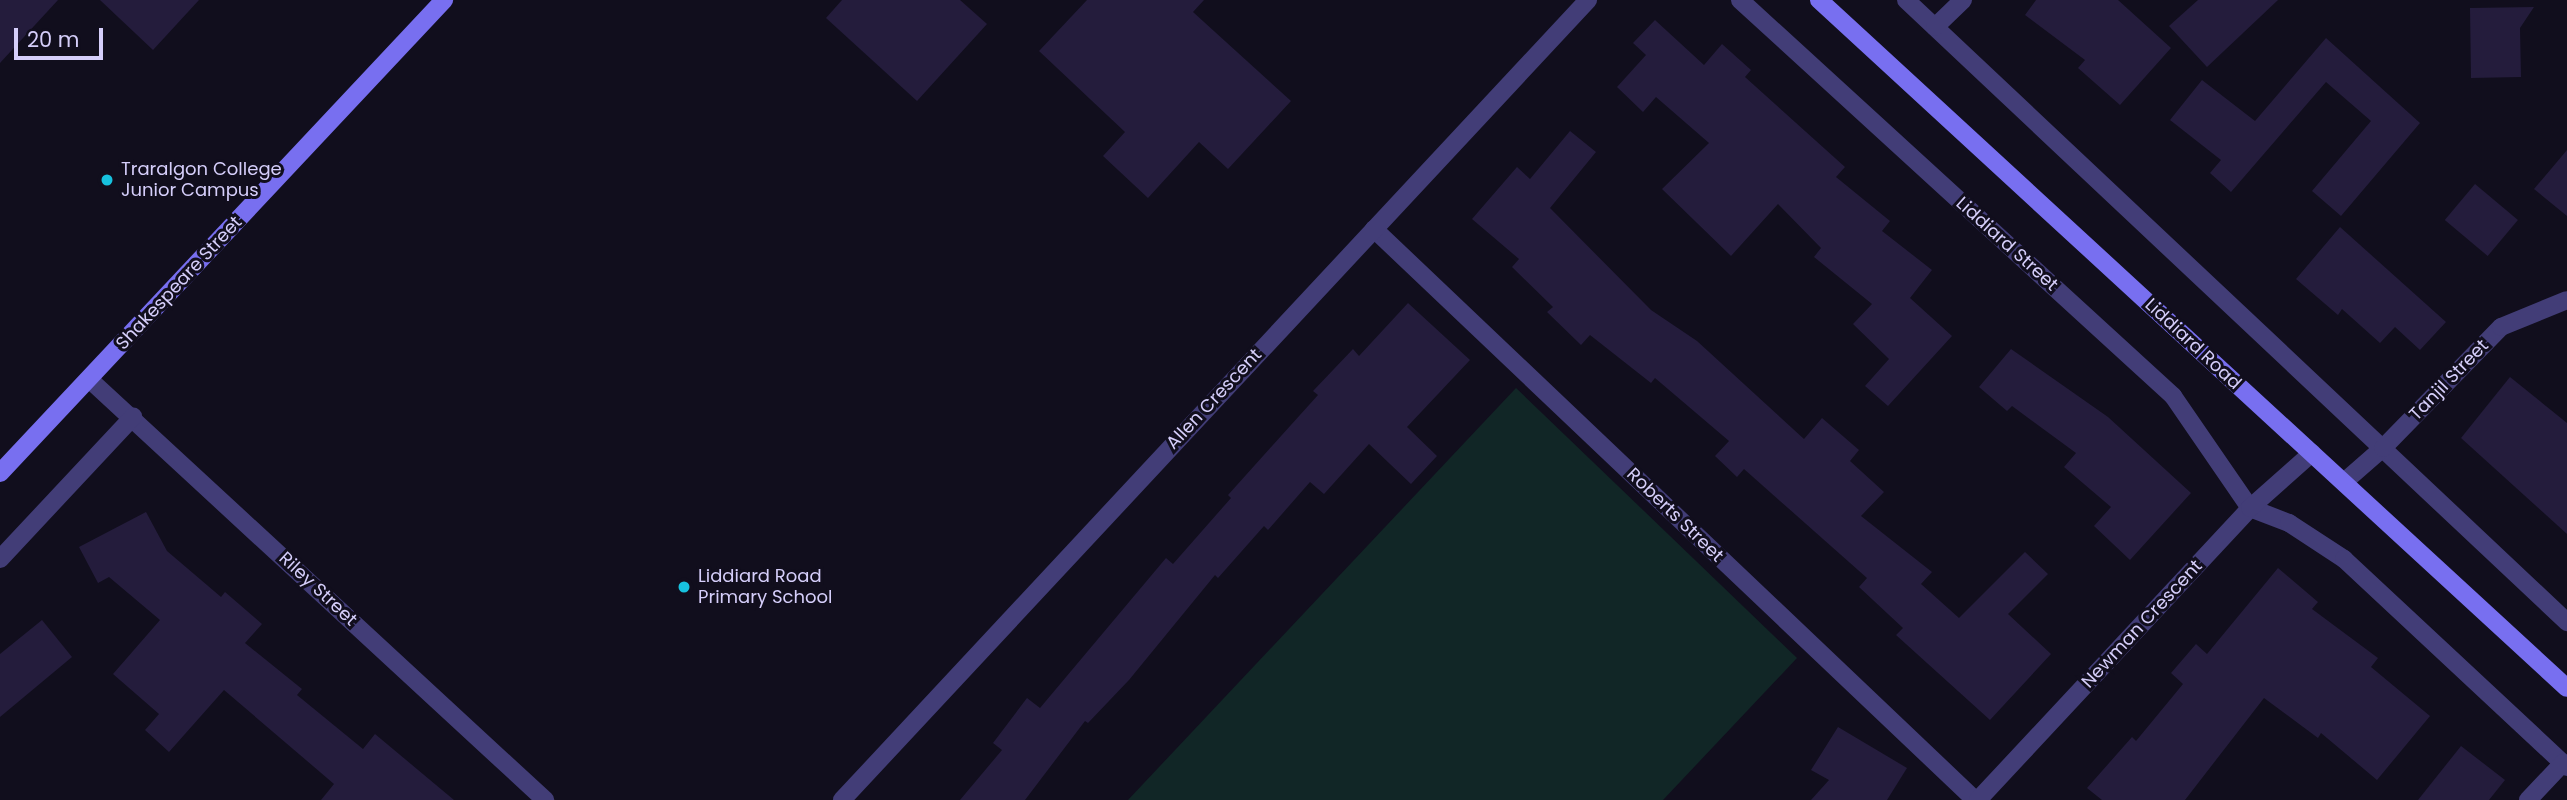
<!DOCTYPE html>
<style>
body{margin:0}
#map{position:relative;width:2567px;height:800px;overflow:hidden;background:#110e1d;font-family:Poppins,sans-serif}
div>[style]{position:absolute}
.green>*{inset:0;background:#112626}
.building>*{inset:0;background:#241c3c;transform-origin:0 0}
.street>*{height:18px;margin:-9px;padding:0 9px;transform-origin:9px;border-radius:9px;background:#423d77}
.secondary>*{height:18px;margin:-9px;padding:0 9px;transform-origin:9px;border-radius:9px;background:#786ff0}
.dots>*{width:19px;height:19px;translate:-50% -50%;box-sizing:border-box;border:4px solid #110e1d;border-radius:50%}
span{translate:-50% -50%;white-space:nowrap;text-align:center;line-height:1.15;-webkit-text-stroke:6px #110e1d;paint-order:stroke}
.poi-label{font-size:18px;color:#d5cefa}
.left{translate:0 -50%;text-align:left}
.street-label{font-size:18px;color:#d5cefa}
.scale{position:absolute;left:14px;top:28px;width:89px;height:32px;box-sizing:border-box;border:4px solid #d5cefa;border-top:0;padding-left:9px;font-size:21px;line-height:24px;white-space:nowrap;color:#d5cefa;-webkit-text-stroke:5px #110e1d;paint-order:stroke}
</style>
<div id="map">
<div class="green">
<i style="clip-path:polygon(1516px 388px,1797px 658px,1663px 800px,1128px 800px)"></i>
</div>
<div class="building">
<i style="clip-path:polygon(0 0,58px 0,0 63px)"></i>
<i style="clip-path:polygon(100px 0,199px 0,153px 50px)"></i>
<i style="clip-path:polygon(842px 0,960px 0,987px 24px,917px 101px,826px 18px)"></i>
<i style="clip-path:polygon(1087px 0,1204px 0,1193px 12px,1291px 101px,1228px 169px,1199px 142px,1148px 198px,1103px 156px,1125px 132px,1039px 51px)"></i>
<i style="clip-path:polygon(2036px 0,2118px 0,2171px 48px,2120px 105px,2078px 68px,2085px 60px,2025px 15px)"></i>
<i style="clip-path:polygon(2198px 0,2278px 0,2207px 67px,2169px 26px)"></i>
<i style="clip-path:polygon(2534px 7px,2520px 28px,2521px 77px,2471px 78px,2470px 8px)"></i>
<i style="clip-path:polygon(1655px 20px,1704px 65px,1722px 44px,1751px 70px,1745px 77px,1845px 167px,1836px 177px,1890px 221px,1882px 231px,1932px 270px,1910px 298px,1952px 336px,1888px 406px,1865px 386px,1889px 359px,1853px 324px,1872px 304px,1814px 257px,1821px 248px,1778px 204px,1731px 256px,1662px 189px,1709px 143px,1656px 97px,1643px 112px,1617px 87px,1646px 55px,1633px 43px)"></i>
<i style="clip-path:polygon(2326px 38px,2420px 123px,2341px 216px,2312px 191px,2371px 121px,2326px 82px,2231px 192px,2210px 173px,2221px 160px,2170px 120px,2202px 80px,2255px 121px)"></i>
<i style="clip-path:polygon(1570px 131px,1596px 152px,1550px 208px,1651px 310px,1697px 341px,1804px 439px,1822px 418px,1859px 450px,1850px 461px,1884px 492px,1861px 516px,1932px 572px,1921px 584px,1959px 618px,2025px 552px,2048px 574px,2008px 614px,2051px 654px,1990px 720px,1896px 635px,1903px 628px,1859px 587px,1867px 578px,1744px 469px,1737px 477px,1715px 456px,1729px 441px,1655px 378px,1651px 383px,1590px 335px,1581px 345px,1547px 312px,1553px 307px,1512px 267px,1519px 259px,1472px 219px,1517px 167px,1530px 179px)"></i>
<i style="clip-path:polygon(2567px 150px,2567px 216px,2534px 189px)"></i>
<i style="left:2475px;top:184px;width:56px;height:47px;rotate:40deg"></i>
<i style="clip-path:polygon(2340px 227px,2446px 322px,2420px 350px,2395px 327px,2380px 343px,2342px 309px,2338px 315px,2296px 279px)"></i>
<i style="clip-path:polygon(1408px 303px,1470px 360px,1407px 427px,1437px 456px,1411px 484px,1369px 444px,1324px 494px,1310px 482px,1268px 530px,1264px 526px,1218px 578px,1215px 575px,1129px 680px,1088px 723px,1085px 721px,1025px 800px,960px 800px,1002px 750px,993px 743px,1027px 698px,1040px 708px,1166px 558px,1173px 564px,1231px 498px,1228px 495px,1318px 395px,1313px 391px,1353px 349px,1359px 356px)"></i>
<i style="clip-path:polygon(2011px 349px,2108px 417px,2191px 493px,2130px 560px,2094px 526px,2111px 507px,2064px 467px,2076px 453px,2012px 406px,2007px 411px,1979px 387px)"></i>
<i style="clip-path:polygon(2510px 377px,2567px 423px,2567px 534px,2461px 438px)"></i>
<i style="clip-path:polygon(146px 512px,167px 551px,221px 597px,225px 592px,262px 624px,245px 643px,302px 689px,297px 695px,363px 749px,375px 734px,454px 800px,321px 800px,334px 784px,224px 690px,169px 752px,145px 730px,159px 714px,113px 674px,160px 620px,109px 577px,98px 583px,79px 547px)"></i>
<i style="clip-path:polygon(2278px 568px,2318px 602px,2312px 609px,2378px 658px,2371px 667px,2430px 716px,2377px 780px,2321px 733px,2318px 738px,2264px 698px,2185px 800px,2102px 800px,2087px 788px,2132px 737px,2136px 741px,2183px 684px,2171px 673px,2196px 644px,2207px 654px)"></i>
<i style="clip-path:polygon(42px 620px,72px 657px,0 717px,0 654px)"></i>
<i style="clip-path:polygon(1838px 727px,1907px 768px,1887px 800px,1811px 800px,1829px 780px,1811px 770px)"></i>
<i style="clip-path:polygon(2461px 746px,2505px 780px,2489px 800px,2418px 800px)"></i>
</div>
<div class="street">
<i style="left:1740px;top:0;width:587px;rotate:42.44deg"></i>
<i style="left:2173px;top:396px;width:136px;rotate:55.5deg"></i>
<i style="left:2250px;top:508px;width:42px;rotate:21deg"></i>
<i style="left:2289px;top:523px;width:66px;rotate:33.2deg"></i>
<i style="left:2344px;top:559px;width:305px;rotate:43deg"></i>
<i style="left:1906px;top:0;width:908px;rotate:43.26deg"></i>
<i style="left:1935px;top:27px;width:39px;rotate:-44deg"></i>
<i style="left:1374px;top:229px;width:829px;rotate:43.53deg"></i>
<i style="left:89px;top:379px;width:621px;rotate:42.71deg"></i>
<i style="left:2344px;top:482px;width:52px;rotate:-41.1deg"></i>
<i style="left:2383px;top:448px;width:169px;rotate:-45.7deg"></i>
<i style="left:2501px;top:327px;width:71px;rotate:-22.2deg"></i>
<i style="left:0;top:559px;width:195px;rotate:-46.9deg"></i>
<i style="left:842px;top:800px;width:1094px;rotate:-47deg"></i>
<i style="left:1978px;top:800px;width:399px;rotate:-47deg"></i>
<i style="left:2250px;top:508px;width:83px;rotate:-41.6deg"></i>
<i style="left:2528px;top:800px;width:51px;rotate:-46.6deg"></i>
</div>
<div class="secondary">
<i style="left:1819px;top:0;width:1016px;rotate:42.61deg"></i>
<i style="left:0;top:473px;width:649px;rotate:-46.81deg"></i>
</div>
<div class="dots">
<i style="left:107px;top:180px;background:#17c1de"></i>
<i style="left:684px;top:587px;background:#17c1de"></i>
</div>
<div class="poi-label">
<span class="left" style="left:121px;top:180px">Traralgon College<br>Junior Campus</span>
<span class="left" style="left:698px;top:587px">Liddiard Road<br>Primary School</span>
</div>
<div class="street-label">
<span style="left:2007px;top:244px;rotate:42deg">Liddiard Street</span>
<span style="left:179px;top:283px;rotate:-47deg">Shakespeare Street</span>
<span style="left:2193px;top:344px;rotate:43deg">Liddiard Road</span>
<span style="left:2449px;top:380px;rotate:-46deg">Tanjil Street</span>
<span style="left:1214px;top:399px;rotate:-47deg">Allen Crescent</span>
<span style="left:1675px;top:515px;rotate:44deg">Roberts Street</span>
<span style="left:318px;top:589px;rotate:43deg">Riley Street</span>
<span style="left:2142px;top:624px;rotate:-47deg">Newman Crescent</span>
</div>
<div class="scale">20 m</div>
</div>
